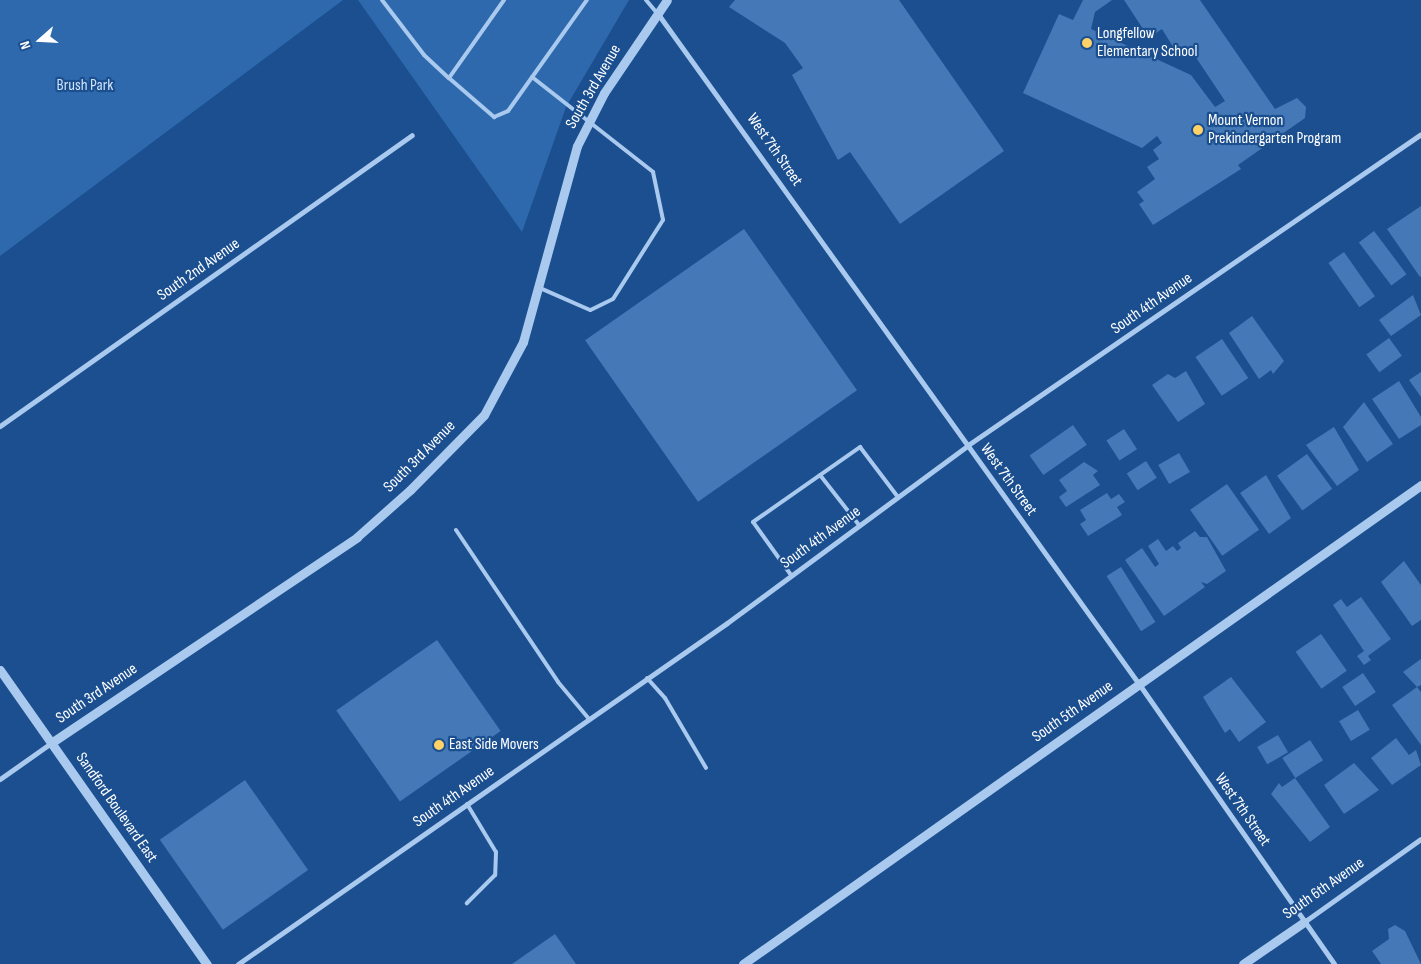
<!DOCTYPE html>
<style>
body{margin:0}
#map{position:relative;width:1421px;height:964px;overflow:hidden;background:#1b4f8f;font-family:"Sofia Sans Condensed",sans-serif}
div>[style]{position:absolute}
.green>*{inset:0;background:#2e69ad}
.building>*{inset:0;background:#4478b7;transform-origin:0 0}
.service>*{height:4px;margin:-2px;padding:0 2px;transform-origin:2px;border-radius:2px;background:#a9c9ee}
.minor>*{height:5px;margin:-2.5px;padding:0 2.5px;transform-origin:2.5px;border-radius:2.5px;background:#a9c9ee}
.tertiary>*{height:9px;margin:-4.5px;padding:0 4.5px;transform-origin:4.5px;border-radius:4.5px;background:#a9c9ee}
.dots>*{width:14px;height:14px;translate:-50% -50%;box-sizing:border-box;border:2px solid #1b4f8f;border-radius:50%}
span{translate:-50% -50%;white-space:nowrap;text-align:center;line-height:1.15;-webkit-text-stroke:4.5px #1b4f8f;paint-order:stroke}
.poi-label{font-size:16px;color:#fff}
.left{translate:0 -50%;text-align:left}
.park-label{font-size:16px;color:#cfe3fa}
.street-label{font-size:16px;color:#fff}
.north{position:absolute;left:15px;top:15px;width:50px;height:50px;-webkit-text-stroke:4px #1b4f8f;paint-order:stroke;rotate:251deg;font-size:14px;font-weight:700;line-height:20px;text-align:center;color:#fff}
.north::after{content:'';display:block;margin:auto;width:18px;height:22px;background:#fff;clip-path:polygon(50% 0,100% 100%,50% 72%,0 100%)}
</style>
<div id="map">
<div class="green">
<i style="clip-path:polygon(0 0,343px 0,0 256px)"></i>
<i style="clip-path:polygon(358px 0,629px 0,566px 107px,522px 232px)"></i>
</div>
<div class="building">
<i style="clip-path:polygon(735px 0,899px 0,1004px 151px,900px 224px,850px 152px,838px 160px,792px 75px,803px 68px,785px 43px,729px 7px)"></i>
<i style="clip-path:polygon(1083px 0,1112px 0,1095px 12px,1091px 29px,1191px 75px,1215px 107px,1225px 101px,1189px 47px,1178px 55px,1162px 29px,1149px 38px,1124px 0,1200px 0,1275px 109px,1297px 98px,1306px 107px,1305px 118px,1238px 165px,1241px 169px,1153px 225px,1139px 204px,1144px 201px,1137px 192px,1155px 179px,1147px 167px,1159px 159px,1153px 150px,1162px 143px,1157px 136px,1142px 148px,1023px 93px,1059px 14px,1073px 20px)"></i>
<i style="clip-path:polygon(1421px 206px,1421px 276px,1420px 277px,1387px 229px)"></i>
<i style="left:744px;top:229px;width:197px;height:194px;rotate:55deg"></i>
<i style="left:1374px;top:231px;width:54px;height:19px;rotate:53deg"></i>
<i style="left:1344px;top:252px;width:54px;height:19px;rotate:55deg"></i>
<i style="clip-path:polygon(1413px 295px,1421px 315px,1391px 336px,1379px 320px)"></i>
<i style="clip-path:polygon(1252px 316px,1284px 361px,1273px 374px,1271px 370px,1259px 379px,1229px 333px)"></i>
<i style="left:1389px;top:338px;width:22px;height:28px;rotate:54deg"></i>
<i style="left:1222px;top:339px;width:47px;height:32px;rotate:56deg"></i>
<i style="clip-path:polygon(1186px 371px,1205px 404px,1178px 422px,1152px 385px,1168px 374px,1175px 378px)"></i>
<i style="clip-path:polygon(1421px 372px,1421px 397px,1409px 380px)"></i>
<i style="clip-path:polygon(1399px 381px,1421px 417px,1421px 425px,1399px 439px,1372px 399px)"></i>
<i style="clip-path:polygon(1364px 402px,1393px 444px,1367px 462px,1343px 427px)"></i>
<i style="left:1073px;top:425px;width:24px;height:53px;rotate:55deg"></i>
<i style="clip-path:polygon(1334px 427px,1359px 470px,1337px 486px,1306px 445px)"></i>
<i style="left:1124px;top:429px;width:24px;height:21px;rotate:57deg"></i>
<i style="left:1179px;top:453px;width:22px;height:24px;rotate:60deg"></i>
<i style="left:1307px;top:454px;width:43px;height:37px;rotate:54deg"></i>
<i style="left:1146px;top:461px;width:20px;height:23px;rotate:57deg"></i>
<i style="clip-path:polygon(1084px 462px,1098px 471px,1093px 475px,1100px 485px,1066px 507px,1059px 497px,1067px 491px,1059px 480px)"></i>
<i style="clip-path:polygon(1266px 475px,1291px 518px,1269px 534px,1240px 493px)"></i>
<i style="left:1227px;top:484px;width:56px;height:45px;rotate:55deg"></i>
<i style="clip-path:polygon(1107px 493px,1111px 499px,1119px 494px,1125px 502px,1117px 507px,1122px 515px,1088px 536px,1080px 524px,1086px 520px,1080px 510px)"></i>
<i style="clip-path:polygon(1195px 531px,1200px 537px,1207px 537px,1226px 571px,1207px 584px,1201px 582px,1205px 587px,1164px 616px,1125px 560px,1142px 548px,1155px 567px,1159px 564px,1148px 546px,1158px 539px,1166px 551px,1173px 546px,1177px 551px,1181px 548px,1178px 543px)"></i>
<i style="clip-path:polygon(1404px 561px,1421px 585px,1421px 620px,1412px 626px,1381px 582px)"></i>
<i style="left:1121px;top:567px;width:65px;height:17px;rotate:58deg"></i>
<i style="clip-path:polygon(1361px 597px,1391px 639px,1368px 656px,1371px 660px,1364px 665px,1357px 656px,1364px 651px,1333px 605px,1341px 599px,1347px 607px)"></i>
<i style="left:1321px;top:634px;width:45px;height:31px;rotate:55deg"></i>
<i style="left:437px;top:640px;width:111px;height:123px;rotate:55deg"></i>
<i style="clip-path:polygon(1421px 659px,1421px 685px,1417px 687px,1403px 672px)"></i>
<i style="left:1363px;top:673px;width:23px;height:25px;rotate:56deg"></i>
<i style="clip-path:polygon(1231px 677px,1266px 722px,1239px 742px,1230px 729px,1225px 733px,1203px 697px)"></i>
<i style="clip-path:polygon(1417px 687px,1421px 692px,1421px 745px,1392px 705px)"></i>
<i style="left:1358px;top:710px;width:23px;height:22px;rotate:59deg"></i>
<i style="left:1278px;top:735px;width:20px;height:24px;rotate:60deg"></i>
<i style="clip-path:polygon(1396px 738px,1409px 755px,1416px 750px,1421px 765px,1392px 785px,1371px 758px)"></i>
<i style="left:1310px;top:740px;width:24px;height:33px;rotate:57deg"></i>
<i style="clip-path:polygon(1354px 763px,1379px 790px,1344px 814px,1324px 785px)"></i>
<i style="clip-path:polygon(1295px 778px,1330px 827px,1310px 842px,1271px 794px,1279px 783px,1282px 787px)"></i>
<i style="left:245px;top:780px;width:110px;height:104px;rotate:55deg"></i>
<i style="clip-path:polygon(1395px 925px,1405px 931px,1421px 964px,1381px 964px,1372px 951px,1389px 939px,1388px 929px)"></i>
<i style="clip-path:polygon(555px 934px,576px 964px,512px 964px)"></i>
</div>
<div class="service">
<i style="left:382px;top:0;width:69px;rotate:52.6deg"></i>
<i style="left:424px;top:55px;width:34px;rotate:43deg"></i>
<i style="left:504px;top:0;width:95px;rotate:125.2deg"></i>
<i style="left:449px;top:78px;width:60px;rotate:40.9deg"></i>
<i style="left:494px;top:117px;width:15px;rotate:-23deg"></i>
<i style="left:508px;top:111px;width:136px;rotate:-54.6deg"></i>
<i style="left:646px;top:0;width:17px;rotate:50deg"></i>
<i style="left:532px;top:77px;width:154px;rotate:38.1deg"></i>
<i style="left:653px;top:172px;width:49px;rotate:78.2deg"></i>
<i style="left:663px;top:220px;width:93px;rotate:122.3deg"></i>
<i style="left:613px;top:299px;width:25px;rotate:154deg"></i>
<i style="left:590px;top:310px;width:55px;rotate:-156.3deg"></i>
<i style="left:820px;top:475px;width:63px;rotate:52deg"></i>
<i style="left:456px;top:530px;width:183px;rotate:56.1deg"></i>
<i style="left:558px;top:682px;width:48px;rotate:50deg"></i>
<i style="left:791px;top:575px;width:65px;rotate:-125.6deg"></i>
<i style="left:753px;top:522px;width:131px;rotate:-35deg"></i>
<i style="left:860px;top:447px;width:63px;rotate:52.8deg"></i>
<i style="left:647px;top:678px;width:27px;rotate:48deg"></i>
<i style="left:665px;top:698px;width:81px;rotate:59.6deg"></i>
<i style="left:467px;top:804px;width:56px;rotate:58.9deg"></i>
<i style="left:496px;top:852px;width:23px;rotate:92deg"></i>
<i style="left:495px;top:875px;width:40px;rotate:135deg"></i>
</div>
<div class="minor">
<i style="left:658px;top:14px;width:825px;rotate:54.33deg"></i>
<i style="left:1139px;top:684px;width:341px;rotate:55.1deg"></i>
<i style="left:0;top:426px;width:504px;rotate:-35.23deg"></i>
<i style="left:0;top:779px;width:62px;rotate:-35.2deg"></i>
<i style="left:1304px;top:922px;width:143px;rotate:-35.4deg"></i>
<i style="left:238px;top:964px;width:596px;rotate:-34.89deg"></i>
<i style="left:727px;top:623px;width:300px;rotate:-36.4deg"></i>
<i style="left:968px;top:445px;width:549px;rotate:-34.47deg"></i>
</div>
<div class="tertiary">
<i style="left:0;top:670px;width:360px;rotate:54.9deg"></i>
<i style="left:51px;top:743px;width:369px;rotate:-33.9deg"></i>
<i style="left:357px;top:537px;width:71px;rotate:-41.6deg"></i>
<i style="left:410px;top:490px;width:105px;rotate:-45.4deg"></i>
<i style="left:484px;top:415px;width:83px;rotate:-61.9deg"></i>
<i style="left:523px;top:342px;width:203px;rotate:-74.6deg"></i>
<i style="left:577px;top:146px;width:59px;rotate:-63deg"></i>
<i style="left:604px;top:93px;width:112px;rotate:-55.9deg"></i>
<i style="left:743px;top:964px;width:830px;rotate:-35.24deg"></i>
<i style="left:1243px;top:964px;width:74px;rotate:-34.5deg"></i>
</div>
<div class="dots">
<i style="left:1087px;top:43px;background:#ffd166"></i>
<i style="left:1198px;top:130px;background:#ffd166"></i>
<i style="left:439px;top:745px;background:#ffd166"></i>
</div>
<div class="poi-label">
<span class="left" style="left:1097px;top:43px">Longfellow<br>Elementary School</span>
<span class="left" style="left:1208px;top:130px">Mount Vernon<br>Prekindergarten Program</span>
<span class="left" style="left:449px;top:745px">East Side Movers</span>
</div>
<div class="park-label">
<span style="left:85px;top:86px">Brush Park</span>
</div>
<div class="street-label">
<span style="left:594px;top:87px;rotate:-60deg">South 3rd Avenue</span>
<span style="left:774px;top:150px;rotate:55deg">West 7th Street</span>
<span style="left:199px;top:270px;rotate:-35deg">South 2nd Avenue</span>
<span style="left:1152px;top:304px;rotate:-35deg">South 4th Avenue</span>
<span style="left:420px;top:457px;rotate:-45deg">South 3rd Avenue</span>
<span style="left:1008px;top:480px;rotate:54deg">West 7th Street</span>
<span style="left:821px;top:538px;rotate:-36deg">South 4th Avenue</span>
<span style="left:97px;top:694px;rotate:-34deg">South 3rd Avenue</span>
<span style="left:1073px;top:712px;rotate:-35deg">South 5th Avenue</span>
<span style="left:454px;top:797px;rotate:-35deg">South 4th Avenue</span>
<span style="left:116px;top:808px;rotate:55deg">Sandford Boulevard East</span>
<span style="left:1242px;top:810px;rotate:55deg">West 7th Street</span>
<span style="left:1324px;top:889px;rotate:-35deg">South 6th Avenue</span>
</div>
<div class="north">N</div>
</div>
